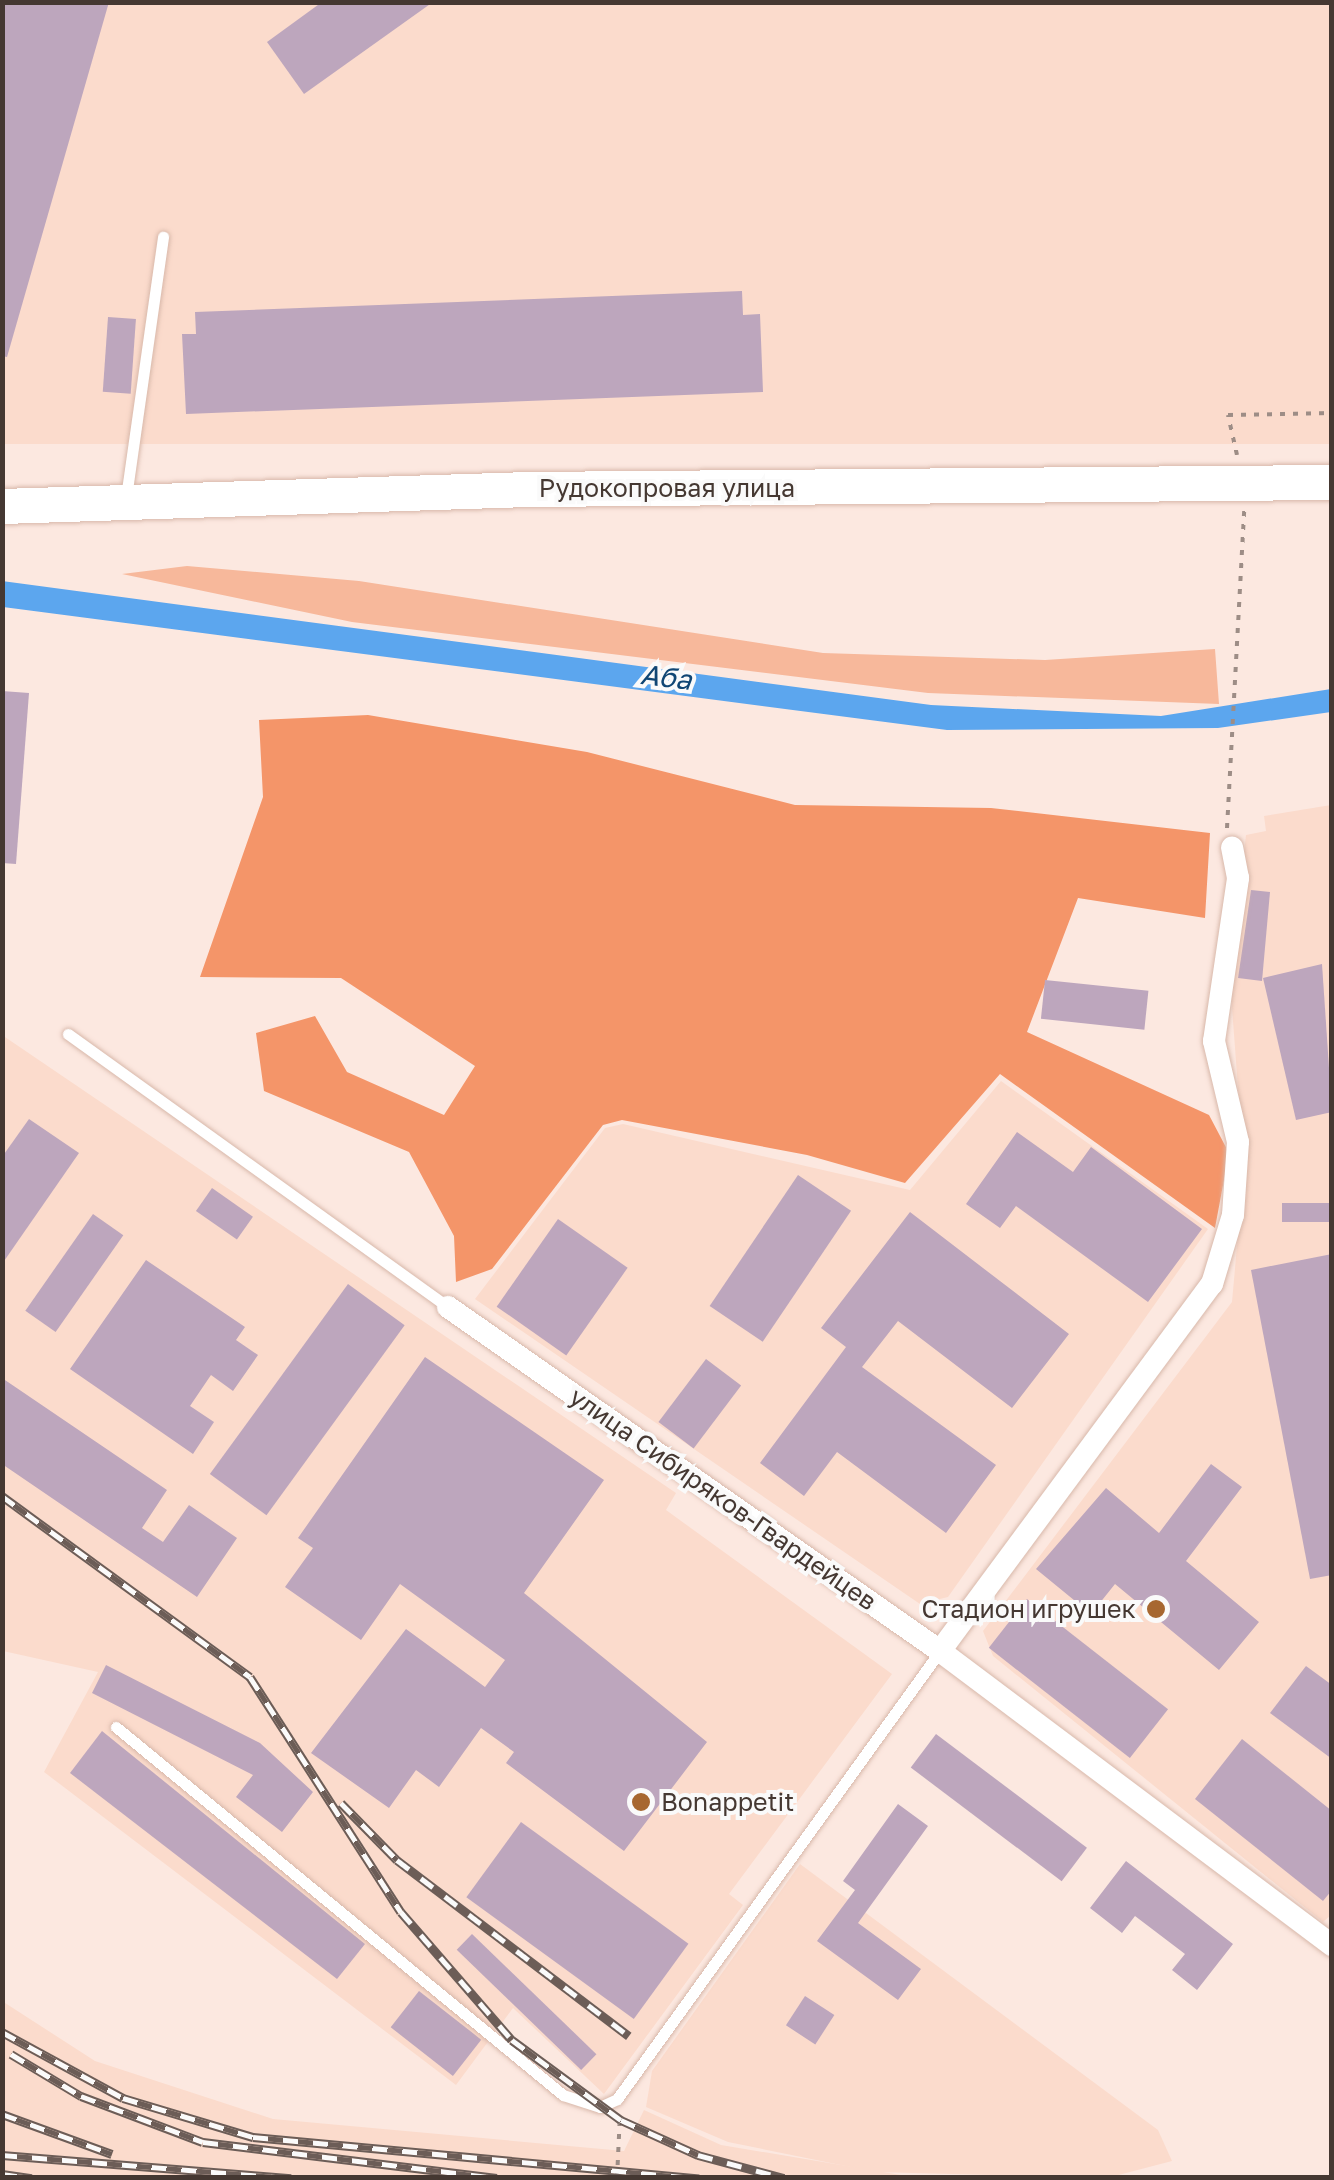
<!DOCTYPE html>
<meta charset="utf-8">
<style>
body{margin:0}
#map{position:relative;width:1334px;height:2180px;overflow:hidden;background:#fce8e0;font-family:"Golos Text",sans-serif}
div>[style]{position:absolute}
.built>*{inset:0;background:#fbdbcc;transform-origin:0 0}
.green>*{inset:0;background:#f7b89b}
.forest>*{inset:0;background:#f49569}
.water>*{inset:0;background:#5ca6ee}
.building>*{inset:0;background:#bda6bd;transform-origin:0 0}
.path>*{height:4px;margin-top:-2px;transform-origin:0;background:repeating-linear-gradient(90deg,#9d8d86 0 5px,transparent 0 13px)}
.roads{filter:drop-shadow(0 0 2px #d8b8aa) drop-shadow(0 0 2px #d8b8aa)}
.service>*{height:11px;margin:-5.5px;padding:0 5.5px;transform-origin:5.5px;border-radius:5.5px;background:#fff}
.minor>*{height:22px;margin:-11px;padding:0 11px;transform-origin:11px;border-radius:11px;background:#fff}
.primary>*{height:35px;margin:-17.5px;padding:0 17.5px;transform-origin:17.5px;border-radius:17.5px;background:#fff}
.rail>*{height:9px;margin-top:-4.5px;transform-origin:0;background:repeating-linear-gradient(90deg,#fafafa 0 15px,#6c5d57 0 30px);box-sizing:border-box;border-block:2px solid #6c5d57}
.dots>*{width:28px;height:28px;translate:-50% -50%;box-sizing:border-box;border:5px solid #fafafa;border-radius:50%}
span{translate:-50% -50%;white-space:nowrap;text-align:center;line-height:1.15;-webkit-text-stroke:8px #fafafa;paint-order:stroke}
.street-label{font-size:25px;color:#453832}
.poi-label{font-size:25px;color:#453832}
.right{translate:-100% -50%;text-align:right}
.left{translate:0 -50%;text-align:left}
.water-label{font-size:28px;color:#104674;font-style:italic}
.frame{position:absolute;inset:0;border:5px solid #453832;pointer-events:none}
</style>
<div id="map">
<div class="built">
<i style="left:2px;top:3px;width:1329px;height:441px"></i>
<i style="clip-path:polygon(1331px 805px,1331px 1915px,1323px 1922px,993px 1656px,983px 1631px,1232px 1302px,1244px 1168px,1230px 981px,1246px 835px,1266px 831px,1264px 816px)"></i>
<i style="clip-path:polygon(2px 1035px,676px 1493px,666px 1510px,892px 1674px,729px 1894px,743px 1905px,604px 2094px,513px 2008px,456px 2085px,44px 1772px,98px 1672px,3px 1651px)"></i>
<i style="clip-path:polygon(1001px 1081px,1208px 1229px,948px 1597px,920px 1604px,475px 1299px,605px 1128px,623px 1124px,910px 1190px)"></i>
<i style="clip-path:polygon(800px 1864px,1158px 2130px,1172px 2161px,1107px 2178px,875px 2172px,728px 2142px,646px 2107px,652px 2071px)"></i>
<i style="clip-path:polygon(2px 2001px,95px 2061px,273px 2119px,624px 2151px,644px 2110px,721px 2145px,913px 2177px,3px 2177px)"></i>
</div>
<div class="green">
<i style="clip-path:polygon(187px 566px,359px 581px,823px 653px,1045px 660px,1215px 649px,1219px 704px,928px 693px,352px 622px,122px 574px)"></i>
</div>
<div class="forest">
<i style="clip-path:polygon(368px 715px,587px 752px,795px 805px,991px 808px,1210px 833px,1205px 918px,1078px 898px,1027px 1032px,1209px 1115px,1229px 1153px,1215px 1228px,1000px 1074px,905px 1183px,807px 1155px,622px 1120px,603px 1125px,492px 1269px,456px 1282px,454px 1236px,409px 1152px,264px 1091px,256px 1033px,315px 1016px,347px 1072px,444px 1115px,475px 1066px,341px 978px,200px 977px,263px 797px,259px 720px)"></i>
</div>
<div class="water">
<i style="clip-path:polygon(2px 581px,931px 705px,1161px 716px,1331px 689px,1331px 712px,1218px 728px,947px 730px,3px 607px)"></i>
</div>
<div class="building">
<i style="clip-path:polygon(2px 2px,109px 2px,7px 357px,2px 356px)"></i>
<i style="clip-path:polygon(322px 2px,433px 2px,304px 94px,267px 42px)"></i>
<i style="clip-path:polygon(742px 291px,743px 315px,760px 314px,763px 392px,186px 414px,182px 334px,196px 334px,195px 312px)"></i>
<i style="left:108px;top:317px;width:28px;height:75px;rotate:4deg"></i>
<i style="clip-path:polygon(2px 691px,29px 693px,16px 864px,2px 863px)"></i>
<i style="clip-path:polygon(1251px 890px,1270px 892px,1262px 981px,1238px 978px)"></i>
<i style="clip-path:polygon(1322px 964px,1332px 1112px,1296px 1120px,1263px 978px)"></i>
<i style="left:1045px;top:980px;width:104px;height:39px;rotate:6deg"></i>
<i style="clip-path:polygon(29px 1119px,79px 1153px,2px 1264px,2px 1157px)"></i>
<i style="clip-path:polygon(1017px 1132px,1073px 1172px,1091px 1147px,1202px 1229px,1148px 1302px,1016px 1206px,1000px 1228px,966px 1204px)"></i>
<i style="left:798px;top:1175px;width:64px;height:158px;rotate:34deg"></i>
<i style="left:212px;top:1188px;width:50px;height:28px;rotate:35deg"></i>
<i style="left:1332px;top:1203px;width:19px;height:50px;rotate:90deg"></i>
<i style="clip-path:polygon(910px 1212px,1069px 1334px,1012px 1408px,898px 1321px,862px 1367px,996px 1465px,946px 1533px,837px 1452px,804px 1496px,760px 1463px,846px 1347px,821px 1328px)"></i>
<i style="left:93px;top:1214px;width:37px;height:118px;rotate:35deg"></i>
<i style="left:558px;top:1219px;width:85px;height:107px;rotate:35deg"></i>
<i style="clip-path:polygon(1332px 1254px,1332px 1575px,1310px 1579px,1251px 1270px)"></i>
<i style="clip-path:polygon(146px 1260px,245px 1327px,236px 1340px,258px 1355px,233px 1391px,211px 1375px,190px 1406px,214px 1422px,193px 1454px,70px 1369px)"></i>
<i style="left:348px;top:1284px;width:70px;height:235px;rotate:36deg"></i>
<i style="clip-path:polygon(425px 1357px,604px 1480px,524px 1593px,707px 1742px,624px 1851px,506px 1763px,514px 1752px,481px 1728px,439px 1787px,416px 1770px,389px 1808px,311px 1753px,406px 1629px,485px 1687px,505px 1660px,400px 1584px,361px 1640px,285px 1587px,313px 1548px,298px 1538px)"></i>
<i style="left:706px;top:1359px;width:44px;height:79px;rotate:37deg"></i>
<i style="clip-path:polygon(2px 1378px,167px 1490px,142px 1528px,163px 1542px,189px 1505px,237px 1538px,197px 1597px,2px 1464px)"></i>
<i style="clip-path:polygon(1211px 1464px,1242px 1487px,1186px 1561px,1259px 1622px,1219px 1670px,1115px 1584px,1091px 1614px,1036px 1569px,1106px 1488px,1159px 1533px)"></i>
<i style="left:1027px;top:1599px;width:179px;height:62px;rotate:38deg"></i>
<i style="clip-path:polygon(106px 1665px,260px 1743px,313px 1792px,282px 1832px,236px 1797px,253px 1775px,92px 1693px)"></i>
<i style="clip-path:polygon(1306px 1666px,1332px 1685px,1332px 1759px,1270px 1713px)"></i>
<i style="clip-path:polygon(102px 1731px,365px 1944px,337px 1979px,70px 1773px)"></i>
<i style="left:936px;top:1734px;width:189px;height:42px;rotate:37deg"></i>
<i style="clip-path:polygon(1242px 1739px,1332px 1811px,1332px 1890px,1323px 1901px,1195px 1799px)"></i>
<i style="clip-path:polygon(898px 1804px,928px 1826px,858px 1923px,921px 1969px,898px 2000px,817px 1941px,855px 1890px,843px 1881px)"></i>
<i style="left:521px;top:1822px;width:207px;height:93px;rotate:36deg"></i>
<i style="clip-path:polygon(1126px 1861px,1233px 1944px,1197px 1990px,1172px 1970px,1185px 1954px,1135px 1916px,1122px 1933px,1090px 1908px)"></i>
<i style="left:472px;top:1934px;width:173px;height:22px;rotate:44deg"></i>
<i style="left:419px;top:1991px;width:79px;height:46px;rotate:38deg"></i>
<i style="left:805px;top:1996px;width:35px;height:35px;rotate:33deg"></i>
</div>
<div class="path">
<i style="left:1237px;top:455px;width:41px;rotate:-102.7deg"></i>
<i style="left:1228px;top:415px;width:104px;rotate:-1.1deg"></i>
<i style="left:1227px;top:828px;width:319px;rotate:-86.9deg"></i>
<i style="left:617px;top:2178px;width:64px;rotate:-87.3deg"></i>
</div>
<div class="roads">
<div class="service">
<i style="left:126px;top:497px;width:263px;rotate:-81.9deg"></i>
<i style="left:68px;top:1034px;width:468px;rotate:35.7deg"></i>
<i style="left:116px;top:1727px;width:579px;rotate:39.46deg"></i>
<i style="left:563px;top:2095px;width:39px;rotate:18deg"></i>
<i style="left:600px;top:2107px;width:19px;rotate:-25deg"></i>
<i style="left:617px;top:2099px;width:552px;rotate:-54.21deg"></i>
</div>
<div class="minor">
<i style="left:448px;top:1307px;width:600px;rotate:34.96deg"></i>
<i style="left:940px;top:1651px;width:490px;rotate:36.9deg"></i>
<i style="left:940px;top:1651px;width:457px;rotate:-53.5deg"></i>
<i style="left:1212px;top:1284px;width:72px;rotate:-73.1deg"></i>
<i style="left:1233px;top:1215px;width:73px;rotate:-86.1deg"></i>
<i style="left:1238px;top:1142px;width:104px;rotate:-103.4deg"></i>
<i style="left:1214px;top:1041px;width:165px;rotate:-81.6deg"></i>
<i style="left:1238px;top:878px;width:31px;rotate:-101deg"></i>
</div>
<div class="primary">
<i style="left:2px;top:506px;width:527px;rotate:-1.85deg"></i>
<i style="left:529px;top:489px;width:803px;rotate:-0.5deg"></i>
</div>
</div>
<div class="rail">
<i style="left:2px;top:1496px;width:307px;rotate:36.1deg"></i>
<i style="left:250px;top:1677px;width:279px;rotate:57.3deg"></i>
<i style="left:401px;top:1912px;width:169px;rotate:49.1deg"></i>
<i style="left:512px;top:2040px;width:135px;rotate:36.3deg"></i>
<i style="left:621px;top:2120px;width:85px;rotate:24.4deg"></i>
<i style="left:698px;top:2155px;width:89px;rotate:15deg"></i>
<i style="left:341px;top:1803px;width:80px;rotate:45.5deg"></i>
<i style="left:397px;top:1860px;width:291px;rotate:37.2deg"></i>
<i style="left:2px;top:2032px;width:138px;rotate:28.6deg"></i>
<i style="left:123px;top:2098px;width:136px;rotate:16.7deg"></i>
<i style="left:253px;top:2137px;width:448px;rotate:5.3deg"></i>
<i style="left:11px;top:2054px;width:82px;rotate:31deg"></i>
<i style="left:81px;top:2096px;width:130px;rotate:20.7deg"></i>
<i style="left:203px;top:2142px;width:296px;rotate:7deg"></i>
<i style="left:2px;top:2114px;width:117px;rotate:20deg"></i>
<i style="left:2px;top:2155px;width:290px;rotate:4.6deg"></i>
<i style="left:2px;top:2174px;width:30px;rotate:8deg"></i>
</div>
<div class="dots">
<i style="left:1156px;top:1609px;background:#a76730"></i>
<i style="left:641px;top:1802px;background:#a76730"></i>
</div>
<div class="street-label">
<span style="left:667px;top:488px">Рудокопровая улица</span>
<span style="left:723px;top:1499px;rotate:35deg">улица Сибиряков-Гвардейцев</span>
</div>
<div class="poi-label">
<span class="right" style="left:1136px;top:1609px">Стадион игрушек</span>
<span class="left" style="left:661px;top:1802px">Bonappetit</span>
</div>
<div class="water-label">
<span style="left:666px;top:677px;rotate:7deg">Аба</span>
</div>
<div class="frame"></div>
</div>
